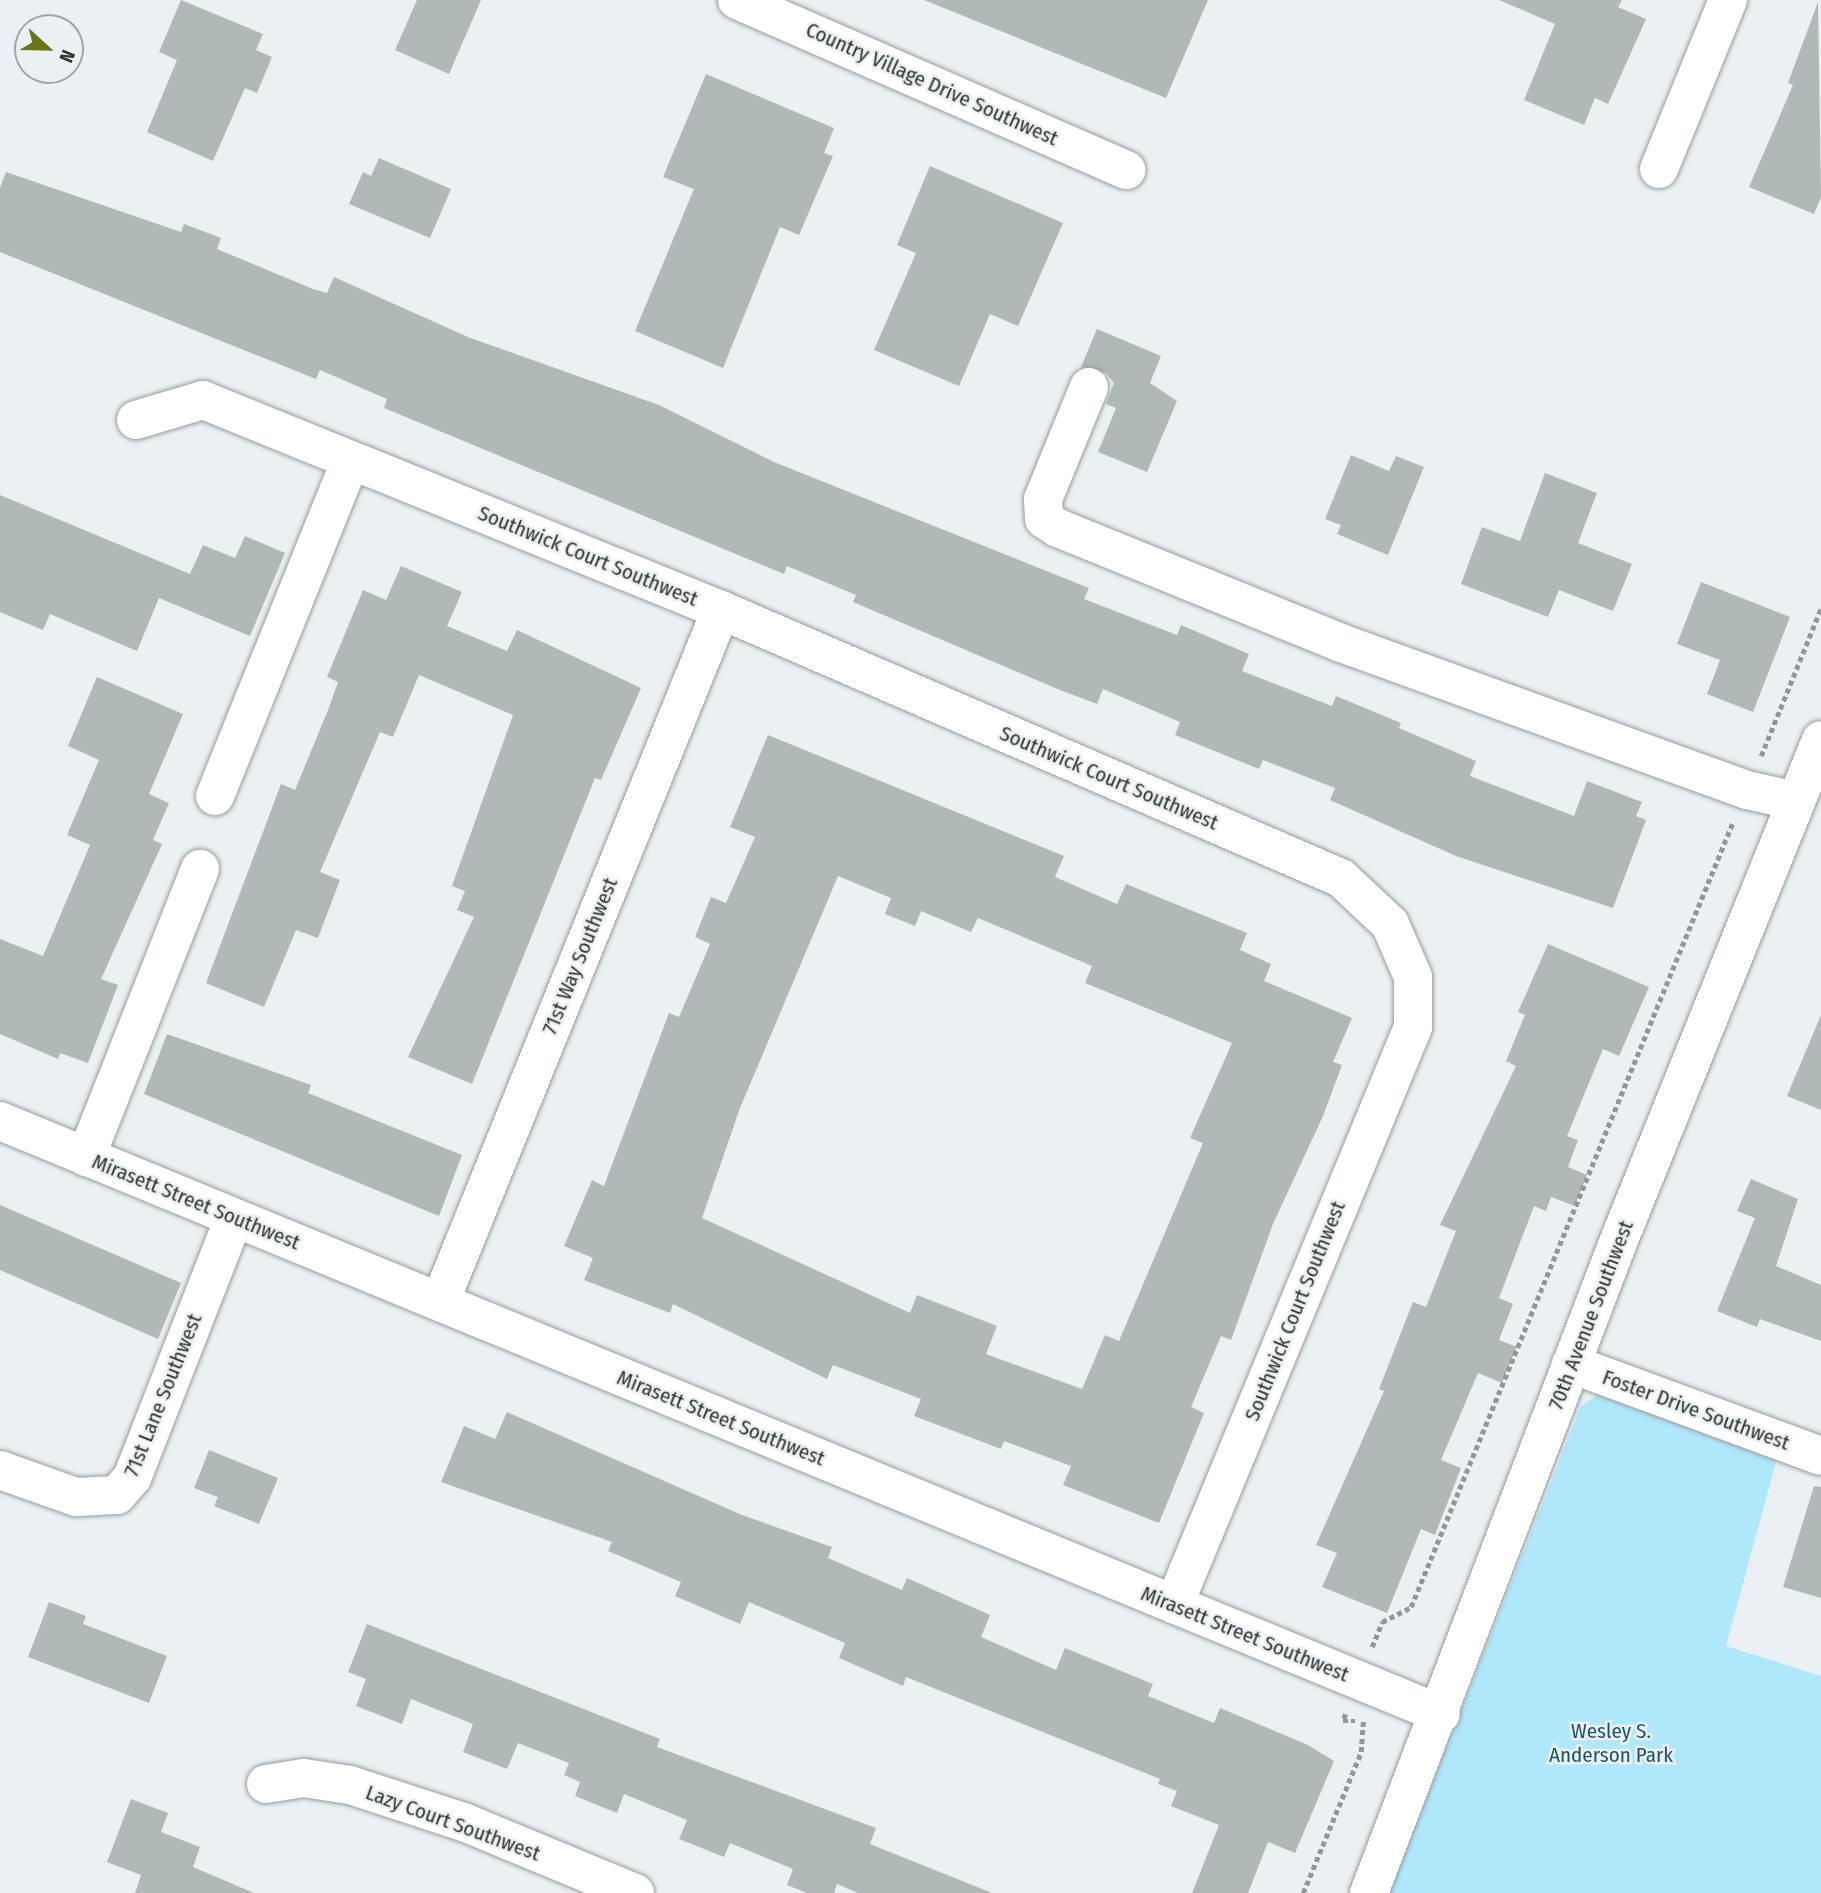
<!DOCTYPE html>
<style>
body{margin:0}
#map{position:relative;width:1821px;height:1893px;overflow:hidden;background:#ebf1f3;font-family:"Fira Sans Condensed",sans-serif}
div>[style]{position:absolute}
.green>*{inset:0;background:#aee8fa}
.building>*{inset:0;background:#b1b8b8}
.path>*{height:4.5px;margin-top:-2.25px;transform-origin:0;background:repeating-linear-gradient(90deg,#929698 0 5px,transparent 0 8.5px)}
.roads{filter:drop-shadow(0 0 2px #969c9e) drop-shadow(0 0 2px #969c9e)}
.minor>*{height:38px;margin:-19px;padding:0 19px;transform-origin:19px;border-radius:19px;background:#fff}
span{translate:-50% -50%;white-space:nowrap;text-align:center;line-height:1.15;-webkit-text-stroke:5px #ebf1f3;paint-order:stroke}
.street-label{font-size:21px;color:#313334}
.park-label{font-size:21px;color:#1f5361}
.north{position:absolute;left:14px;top:14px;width:70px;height:70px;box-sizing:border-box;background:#ebf1f3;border:2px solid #a1a5a7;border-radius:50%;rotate:112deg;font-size:19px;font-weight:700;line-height:28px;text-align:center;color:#313334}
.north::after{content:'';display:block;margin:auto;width:24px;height:32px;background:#6c731a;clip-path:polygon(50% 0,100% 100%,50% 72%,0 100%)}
</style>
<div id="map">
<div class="green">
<i style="clip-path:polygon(1599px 1394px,1778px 1455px,1726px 1646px,1821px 1676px,1821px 1893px,1389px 1893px,1581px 1406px)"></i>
</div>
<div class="building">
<i style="clip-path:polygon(181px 0,263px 34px,256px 50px,272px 57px,257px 93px,245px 88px,213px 161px,147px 132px,177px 60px,159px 52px)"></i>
<i style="clip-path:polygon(417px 0,481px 0,449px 74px,395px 50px)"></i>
<i style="clip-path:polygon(924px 0,1208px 0,1166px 98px)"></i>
<i style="clip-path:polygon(1499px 0,1622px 0,1618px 7px,1646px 19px,1608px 104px,1595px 98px,1584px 125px,1524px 100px,1555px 24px)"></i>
<i style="clip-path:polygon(1818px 2px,1821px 197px,1814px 214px,1749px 187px,1793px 85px,1788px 83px)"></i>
<i style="clip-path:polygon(706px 74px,834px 128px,824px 153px,833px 156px,799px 235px,780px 227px,723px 368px,635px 331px,694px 189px,663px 177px)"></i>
<i style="clip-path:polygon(379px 158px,451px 189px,430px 238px,349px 204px,363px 172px,371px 176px)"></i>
<i style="clip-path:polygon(930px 166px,1063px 223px,1018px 326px,990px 314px,959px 386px,874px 350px,916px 253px,897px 245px)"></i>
<i style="clip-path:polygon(6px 172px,181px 232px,184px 224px,221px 238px,217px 249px,313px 289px,327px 293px,334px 277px,468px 337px,659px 405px,774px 462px,1089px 588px,1084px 599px,1177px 635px,1181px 625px,1249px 654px,1242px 671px,1332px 706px,1336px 696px,1401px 723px,1399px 728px,1476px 761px,1470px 776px,1574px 816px,1587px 781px,1642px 802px,1636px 816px,1646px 820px,1613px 908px,1456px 856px,1330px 800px,1335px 788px,1263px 760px,1259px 769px,1175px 735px,1180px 722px,1103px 689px,1097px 704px,1060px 690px,853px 602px,856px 595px,787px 566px,784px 574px,384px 408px,387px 399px,320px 370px,316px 379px,0 252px,0 188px)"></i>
<i style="clip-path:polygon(1097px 329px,1161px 356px,1150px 383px,1177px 401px,1147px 472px,1098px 452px,1116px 408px,1106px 404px,1114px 383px,1106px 373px,1081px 367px)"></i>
<i style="clip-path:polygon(1351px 455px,1389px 471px,1396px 456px,1424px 467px,1388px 555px,1337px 534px,1341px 525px,1325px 519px)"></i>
<i style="clip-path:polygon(1545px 473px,1597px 493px,1578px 543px,1632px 564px,1613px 611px,1559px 590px,1548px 617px,1461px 584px,1482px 527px,1520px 541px)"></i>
<i style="clip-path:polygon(0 495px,190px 574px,203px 545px,235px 558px,245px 536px,285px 553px,250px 636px,159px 598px,137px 651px,50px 614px,43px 630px,0 612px)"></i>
<i style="clip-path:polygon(401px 566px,462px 592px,447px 626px,507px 651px,517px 630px,641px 688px,601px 780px,595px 778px,472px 1084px,408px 1057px,474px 917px,457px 910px,465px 891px,452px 886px,513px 715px,419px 675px,393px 737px,380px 732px,320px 872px,340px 880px,318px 938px,296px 930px,264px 1007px,206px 983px,281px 784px,295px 790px,328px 710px,338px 682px,327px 677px,363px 590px,386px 600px)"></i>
<i style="clip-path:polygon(1701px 582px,1790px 617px,1753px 712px,1707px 694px,1720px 660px,1677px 644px)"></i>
<i style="clip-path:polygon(97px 677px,183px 714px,149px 794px,169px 803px,153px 840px,162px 844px,101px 979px,118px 985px,88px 1063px,60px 1053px,58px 1059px,0 1034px,0 939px,43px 956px,90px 845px,67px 835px,99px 760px,68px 746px)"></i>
<i style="clip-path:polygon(evenodd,768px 735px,1064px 856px,1055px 877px,1117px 904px,1126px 884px,1247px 933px,1240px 950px,1271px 964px,1264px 981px,1352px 1018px,1333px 1062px,1342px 1065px,1323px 1116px,1273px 1224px,1231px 1340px,1221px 1336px,1191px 1407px,1204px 1413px,1159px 1523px,1063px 1485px,1071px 1466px,1004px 1441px,1001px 1449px,914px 1416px,921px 1399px,833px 1365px,827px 1379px,673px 1304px,670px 1313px,584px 1280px,593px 1258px,564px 1246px,592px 1180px,604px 1186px,669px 1013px,679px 1017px,710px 944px,695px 937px,711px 897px,726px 903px,755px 837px,730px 827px,768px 735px,838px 876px,891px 898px,885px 914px,915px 926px,921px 911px,971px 932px,978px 918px,1092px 966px,1085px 983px,1232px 1043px,1190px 1138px,1203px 1143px,1119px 1341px,1105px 1335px,1082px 1389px,986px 1354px,997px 1326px,917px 1295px,910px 1313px,702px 1218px,740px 1108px,838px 876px)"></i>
<i style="clip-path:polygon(1548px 944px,1649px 987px,1619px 1056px,1603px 1049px,1567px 1136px,1578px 1140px,1568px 1167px,1587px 1175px,1575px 1206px,1551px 1197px,1546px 1211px,1534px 1206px,1499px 1298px,1513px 1304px,1499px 1340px,1517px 1347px,1502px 1383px,1478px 1373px,1441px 1460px,1461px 1468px,1435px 1535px,1421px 1529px,1387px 1613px,1322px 1587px,1337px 1553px,1316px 1545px,1384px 1391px,1379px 1389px,1413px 1302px,1426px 1307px,1456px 1231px,1440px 1225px,1516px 1066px,1506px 1061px,1525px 1015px,1518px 1012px)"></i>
<i style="clip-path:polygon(1821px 1015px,1821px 1110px,1787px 1096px)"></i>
<i style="clip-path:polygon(167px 1034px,311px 1085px,308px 1093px,462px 1155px,439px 1216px,144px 1094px)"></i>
<i style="clip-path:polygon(1751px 1179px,1798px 1199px,1776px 1266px,1821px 1285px,1821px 1341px,1760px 1319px,1757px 1327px,1717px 1311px,1755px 1218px,1737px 1211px)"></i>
<i style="clip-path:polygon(0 1205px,181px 1283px,158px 1339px,0 1270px)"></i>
<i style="clip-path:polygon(507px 1412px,742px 1515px,832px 1547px,828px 1558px,902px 1590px,907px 1578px,990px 1615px,981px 1637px,1056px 1670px,1065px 1648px,1153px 1684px,1148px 1696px,1214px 1723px,1220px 1708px,1308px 1745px,1334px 1761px,1295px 1853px,1268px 1842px,1248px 1893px,1192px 1893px,1219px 1825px,1171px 1806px,1177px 1791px,1158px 1784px,1160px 1779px,906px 1677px,903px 1686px,839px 1658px,845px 1643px,749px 1602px,740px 1624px,675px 1596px,681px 1582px,608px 1551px,612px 1542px,441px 1482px,464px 1426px,495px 1439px)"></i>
<i style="clip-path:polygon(209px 1450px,278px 1478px,259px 1524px,214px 1506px,218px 1497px,194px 1488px)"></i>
<i style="clip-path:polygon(1814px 1486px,1821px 1487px,1821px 1598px,1783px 1587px)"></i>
<i style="clip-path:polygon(49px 1602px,86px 1616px,83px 1624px,167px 1656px,149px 1703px,28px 1657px)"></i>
<i style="clip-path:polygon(367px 1624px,660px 1739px,657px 1747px,876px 1828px,870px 1844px,992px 1893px,858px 1893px,837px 1884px,834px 1893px,807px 1893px,787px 1885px,793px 1869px,730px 1843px,724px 1857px,679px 1839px,687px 1820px,624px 1794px,617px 1813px,575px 1796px,580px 1782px,564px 1775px,569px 1763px,518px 1743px,507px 1769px,463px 1752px,473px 1724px,411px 1699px,402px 1724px,356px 1706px,366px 1679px,348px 1672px)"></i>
<i style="clip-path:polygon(131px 1799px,168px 1813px,161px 1832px,200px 1847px,193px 1867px,254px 1893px,135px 1893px,141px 1875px,107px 1862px)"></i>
</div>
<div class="path">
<i style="left:1761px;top:756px;width:160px;rotate:-67.9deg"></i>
<i style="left:1372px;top:1647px;width:27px;rotate:-68deg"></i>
<i style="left:1382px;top:1622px;width:33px;rotate:-27deg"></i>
<i style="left:1411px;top:1607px;width:848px;rotate:-67.7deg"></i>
<i style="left:1346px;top:1714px;width:8px;rotate:113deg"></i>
<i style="left:1343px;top:1721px;width:12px"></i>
<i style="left:1303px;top:1893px;width:152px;rotate:-67.6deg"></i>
<i style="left:1361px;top:1752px;width:31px;rotate:-86deg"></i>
</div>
<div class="roads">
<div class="minor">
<i style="left:737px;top:0;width:425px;rotate:23.6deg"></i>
<i style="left:1659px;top:169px;width:183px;rotate:-67.8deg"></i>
<i style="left:1089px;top:387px;width:121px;rotate:112.3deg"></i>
<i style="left:1043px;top:499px;width:20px;rotate:87deg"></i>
<i style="left:1044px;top:519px;width:17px;rotate:33deg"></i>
<i style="left:1058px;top:528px;width:305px;rotate:22.1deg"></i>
<i style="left:1341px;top:643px;width:432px;rotate:19.9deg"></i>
<i style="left:1747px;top:790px;width:50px;rotate:12.7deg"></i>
<i style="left:136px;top:420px;width:70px;rotate:-16.6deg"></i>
<i style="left:203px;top:400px;width:559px;rotate:22.07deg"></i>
<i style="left:721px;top:610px;width:675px;rotate:23.38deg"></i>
<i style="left:1341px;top:878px;width:67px;rotate:43.2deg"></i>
<i style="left:1390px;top:924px;width:58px;rotate:66.5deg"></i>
<i style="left:1413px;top:977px;width:50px;rotate:90deg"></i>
<i style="left:1413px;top:1027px;width:625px;rotate:112.46deg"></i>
<i style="left:215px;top:796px;width:362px;rotate:-68deg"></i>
<i style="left:0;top:1121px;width:1558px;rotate:22.37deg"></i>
<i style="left:86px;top:1157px;width:310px;rotate:-68.4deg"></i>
<i style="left:440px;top:1302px;width:747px;rotate:-67.9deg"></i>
<i style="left:1571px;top:1364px;width:266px;rotate:20.2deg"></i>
<i style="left:0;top:1470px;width:81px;rotate:19.6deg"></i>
<i style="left:76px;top:1497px;width:41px;rotate:-2.8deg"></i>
<i style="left:117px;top:1495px;width:23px;rotate:-49deg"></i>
<i style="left:132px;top:1478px;width:279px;rotate:-68.6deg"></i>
<i style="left:266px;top:1784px;width:38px;rotate:-9deg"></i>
<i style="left:304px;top:1778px;width:47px;rotate:8.7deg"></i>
<i style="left:350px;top:1785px;width:122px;rotate:18.1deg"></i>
<i style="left:466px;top:1823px;width:183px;rotate:22.5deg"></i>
<i style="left:1369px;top:1893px;width:699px;rotate:-69.05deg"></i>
<i style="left:1619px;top:1240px;width:539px;rotate:-68deg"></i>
</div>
</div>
<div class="street-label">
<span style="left:932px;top:84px;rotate:24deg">Country Village Drive Southwest</span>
<span style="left:588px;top:556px;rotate:22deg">Southwick Court Southwest</span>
<span style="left:1109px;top:778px;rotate:23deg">Southwick Court Southwest</span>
<span style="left:580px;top:956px;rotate:-68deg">71st Way Southwest</span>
<span style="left:196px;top:1202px;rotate:22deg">Mirasett Street Southwest</span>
<span style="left:1295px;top:1311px;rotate:-68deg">Southwick Court Southwest</span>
<span style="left:1591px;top:1315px;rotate:-69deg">70th Avenue Southwest</span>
<span style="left:163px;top:1395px;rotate:-68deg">71st Lane Southwest</span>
<span style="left:1696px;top:1410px;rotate:20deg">Foster Drive Southwest</span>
<span style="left:721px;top:1418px;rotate:22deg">Mirasett Street Southwest</span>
<span style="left:1245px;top:1634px;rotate:22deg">Mirasett Street Southwest</span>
<span style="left:453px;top:1823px;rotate:20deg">Lazy Court Southwest</span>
</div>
<div class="park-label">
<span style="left:1611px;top:1743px">Wesley S.<br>Anderson Park</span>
</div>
<div class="north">N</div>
</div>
